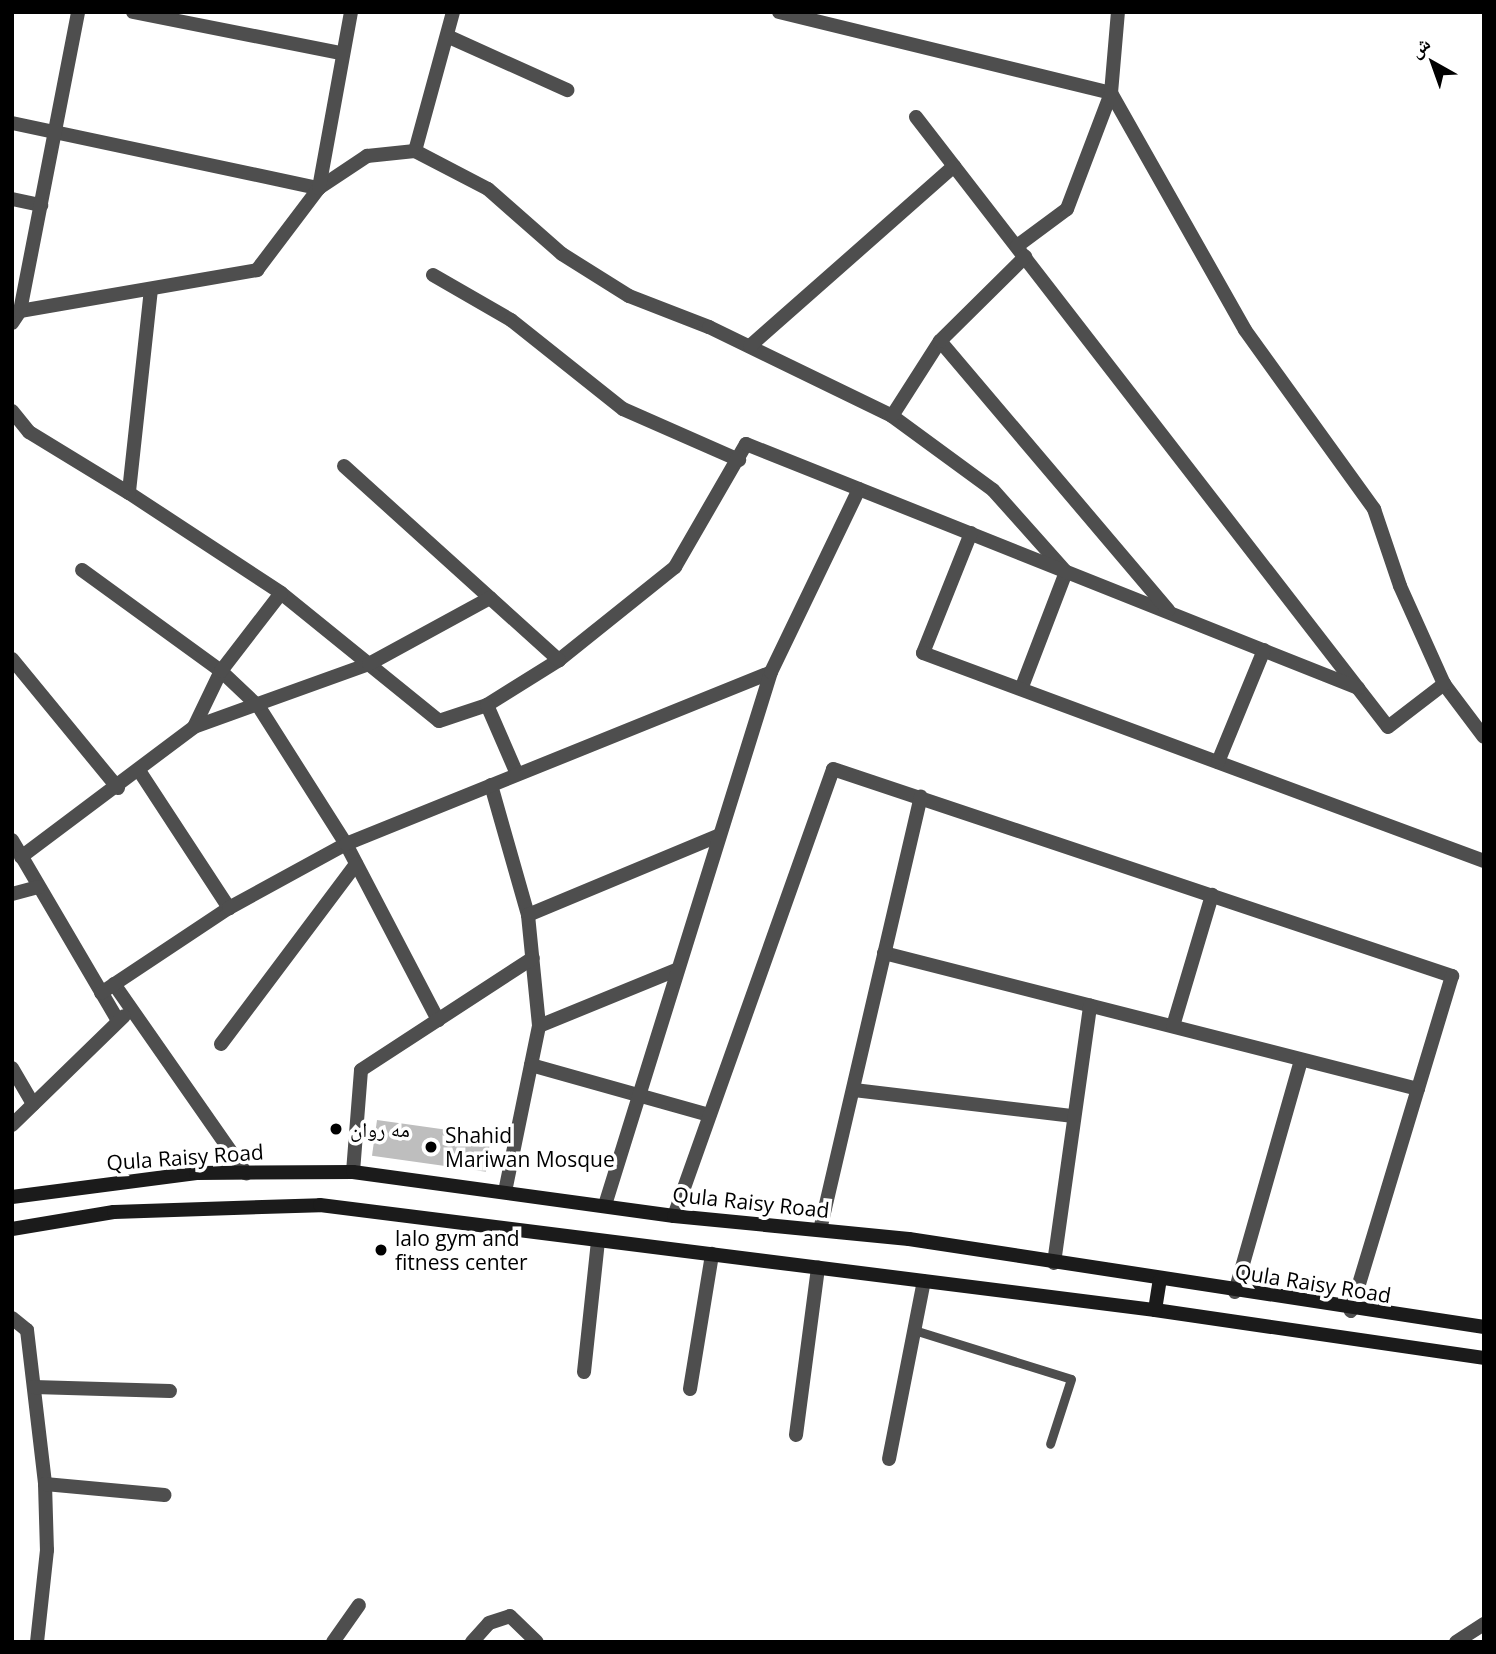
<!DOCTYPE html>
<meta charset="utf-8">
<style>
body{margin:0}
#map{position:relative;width:1496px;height:1654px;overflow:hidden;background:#fff;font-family:"Open Sans","Noto Naskh Arabic",sans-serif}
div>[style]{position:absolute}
.building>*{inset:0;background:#bebebe;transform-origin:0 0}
.lane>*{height:9px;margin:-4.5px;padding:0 4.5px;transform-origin:4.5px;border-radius:4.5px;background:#4e4e4e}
.street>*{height:14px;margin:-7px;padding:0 7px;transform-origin:7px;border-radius:7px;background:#4e4e4e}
.secondary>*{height:14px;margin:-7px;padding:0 7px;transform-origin:7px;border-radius:7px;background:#1b1b1b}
.dots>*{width:19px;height:19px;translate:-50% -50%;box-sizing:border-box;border:4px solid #fff;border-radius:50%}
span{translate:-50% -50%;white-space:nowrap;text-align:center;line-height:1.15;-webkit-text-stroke:7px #fff;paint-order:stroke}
.poi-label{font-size:21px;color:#000}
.left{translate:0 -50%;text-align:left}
.street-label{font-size:21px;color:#000}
.frame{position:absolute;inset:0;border:14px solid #000;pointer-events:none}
.north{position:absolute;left:1398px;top:28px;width:70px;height:70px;-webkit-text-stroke:5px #fff;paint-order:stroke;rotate:320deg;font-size:19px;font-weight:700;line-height:28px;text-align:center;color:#000}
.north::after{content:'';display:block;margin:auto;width:24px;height:32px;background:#000;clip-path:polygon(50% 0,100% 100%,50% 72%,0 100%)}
</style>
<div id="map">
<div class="building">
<i style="left:377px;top:1120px;width:115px;height:36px;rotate:8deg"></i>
</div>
<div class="lane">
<i style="left:914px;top:1330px;width:164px;rotate:17.3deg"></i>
<i style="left:1071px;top:1379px;width:68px;rotate:107.9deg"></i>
</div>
<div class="street">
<i style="left:133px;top:12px;width:212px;rotate:11.2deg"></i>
<i style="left:779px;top:12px;width:342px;rotate:13.7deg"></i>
<i style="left:1111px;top:93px;width:272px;rotate:60.5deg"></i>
<i style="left:1245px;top:330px;width:221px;rotate:54.2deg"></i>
<i style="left:1374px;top:509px;width:81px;rotate:71.3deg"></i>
<i style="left:1400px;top:586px;width:107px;rotate:65.8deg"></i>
<i style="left:1444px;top:684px;width:66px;rotate:53deg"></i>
<i style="left:447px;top:36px;width:132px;rotate:24.2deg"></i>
<i style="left:916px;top:117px;width:771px;rotate:52.27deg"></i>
<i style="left:1388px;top:727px;width:71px;rotate:-37.5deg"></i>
<i style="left:12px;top:123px;width:314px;rotate:12deg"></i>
<i style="left:319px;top:188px;width:58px;rotate:-33.7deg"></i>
<i style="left:367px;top:156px;width:48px;rotate:-5.9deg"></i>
<i style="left:415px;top:151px;width:82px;rotate:27.5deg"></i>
<i style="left:488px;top:189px;width:98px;rotate:41.3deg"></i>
<i style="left:562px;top:254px;width:79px;rotate:32.1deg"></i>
<i style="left:629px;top:296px;width:86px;rotate:21.2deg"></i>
<i style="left:709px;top:327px;width:203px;rotate:25.9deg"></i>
<i style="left:892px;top:416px;width:125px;rotate:36.2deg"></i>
<i style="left:993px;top:490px;width:110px;rotate:48.3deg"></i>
<i style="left:1066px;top:572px;width:125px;rotate:111deg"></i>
<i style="left:415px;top:151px;width:144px;rotate:-74.7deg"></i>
<i style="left:12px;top:199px;width:30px;rotate:12deg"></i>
<i style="left:1017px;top:246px;width:62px;rotate:-36.5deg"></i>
<i style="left:1067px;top:209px;width:124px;rotate:-69.2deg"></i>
<i style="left:1111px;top:93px;width:81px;rotate:-85.1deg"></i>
<i style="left:433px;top:275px;width:90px;rotate:30deg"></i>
<i style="left:511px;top:320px;width:143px;rotate:38.5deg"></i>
<i style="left:623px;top:409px;width:127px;rotate:23.7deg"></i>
<i style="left:151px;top:289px;width:205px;rotate:96.2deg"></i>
<i style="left:129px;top:493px;width:182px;rotate:33.3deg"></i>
<i style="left:281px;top:593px;width:203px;rotate:39deg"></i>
<i style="left:439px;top:721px;width:51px;rotate:-18.4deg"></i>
<i style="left:487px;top:705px;width:85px;rotate:-32deg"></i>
<i style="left:559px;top:660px;width:149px;rotate:-38.7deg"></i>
<i style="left:675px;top:567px;width:142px;rotate:-60deg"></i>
<i style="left:746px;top:444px;width:659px;rotate:21.74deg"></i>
<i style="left:20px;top:311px;width:241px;rotate:-9.8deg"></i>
<i style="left:257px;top:270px;width:103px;rotate:-52.9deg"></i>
<i style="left:319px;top:188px;width:179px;rotate:-79.7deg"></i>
<i style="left:12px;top:323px;width:14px;rotate:-56deg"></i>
<i style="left:20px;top:311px;width:305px;rotate:-79deg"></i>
<i style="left:940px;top:341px;width:353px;rotate:49.7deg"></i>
<i style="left:750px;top:346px;width:272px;rotate:-41.4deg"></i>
<i style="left:12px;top:411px;width:27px;rotate:51deg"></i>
<i style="left:29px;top:432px;width:117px;rotate:31.4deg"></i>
<i style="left:892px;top:416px;width:89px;rotate:-57.4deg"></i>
<i style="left:940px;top:341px;width:120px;rotate:-44.7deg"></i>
<i style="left:344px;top:466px;width:290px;rotate:42.1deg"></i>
<i style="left:971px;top:533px;width:129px;rotate:111.8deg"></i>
<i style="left:923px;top:653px;width:598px;rotate:20.34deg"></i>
<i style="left:82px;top:570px;width:172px;rotate:36deg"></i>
<i style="left:221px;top:671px;width:52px;rotate:43.5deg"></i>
<i style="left:259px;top:707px;width:162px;rotate:57.6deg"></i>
<i style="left:346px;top:844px;width:199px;rotate:62.4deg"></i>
<i style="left:12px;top:659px;width:167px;rotate:50.6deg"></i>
<i style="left:487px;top:705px;width:75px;rotate:66.5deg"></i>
<i style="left:194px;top:727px;width:62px;rotate:-64.3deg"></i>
<i style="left:221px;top:671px;width:98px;rotate:-52.4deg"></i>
<i style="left:1218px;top:762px;width:121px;rotate:-67.7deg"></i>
<i style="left:140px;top:772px;width:163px;rotate:56.8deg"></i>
<i style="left:491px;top:785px;width:135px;rotate:74.1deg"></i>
<i style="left:528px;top:915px;width:112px;rotate:84.3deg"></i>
<i style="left:539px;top:1026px;width:168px;rotate:101.6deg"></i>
<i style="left:12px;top:840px;width:210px;rotate:59.6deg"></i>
<i style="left:21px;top:857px;width:216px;rotate:-36.9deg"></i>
<i style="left:194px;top:727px;width:186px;rotate:-19.8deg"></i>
<i style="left:369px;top:664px;width:138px;rotate:-28.6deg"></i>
<i style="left:12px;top:894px;width:27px;rotate:-15deg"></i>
<i style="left:528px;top:915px;width:206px;rotate:-22.6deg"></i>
<i style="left:884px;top:953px;width:551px;rotate:14.29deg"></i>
<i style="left:114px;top:984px;width:231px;rotate:55.1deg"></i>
<i style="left:101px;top:993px;width:154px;rotate:-33.6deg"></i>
<i style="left:229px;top:908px;width:133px;rotate:-28.7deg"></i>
<i style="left:346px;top:844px;width:458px;rotate:-22deg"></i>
<i style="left:539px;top:1026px;width:148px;rotate:-22.2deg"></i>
<i style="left:1173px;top:1026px;width:137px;rotate:-73.4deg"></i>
<i style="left:221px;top:1044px;width:225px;rotate:-53.1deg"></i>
<i style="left:531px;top:1065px;width:185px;rotate:15.7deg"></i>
<i style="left:12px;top:1068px;width:42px;rotate:59.7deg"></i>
<i style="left:854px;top:1090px;width:221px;rotate:6.8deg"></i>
<i style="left:12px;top:1125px;width:156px;rotate:-44.2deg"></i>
<i style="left:353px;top:1172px;width:102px;rotate:-85.5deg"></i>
<i style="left:361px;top:1070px;width:205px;rotate:-33.1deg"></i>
<i style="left:605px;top:1205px;width:558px;rotate:-72.7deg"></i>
<i style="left:771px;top:672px;width:203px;rotate:-64.3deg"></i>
<i style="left:674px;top:1216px;width:474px;rotate:-70.4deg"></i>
<i style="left:833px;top:769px;width:653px;rotate:18.49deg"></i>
<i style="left:1452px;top:976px;width:350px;rotate:106.8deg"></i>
<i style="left:820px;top:1230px;width:445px;rotate:-76.9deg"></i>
<i style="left:1054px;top:1263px;width:260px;rotate:-82deg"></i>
<i style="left:1235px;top:1292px;width:241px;rotate:-74.1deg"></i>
<i style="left:12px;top:1318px;width:19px;rotate:39deg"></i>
<i style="left:27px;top:1330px;width:155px;rotate:83.3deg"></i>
<i style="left:45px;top:1484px;width:66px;rotate:88.3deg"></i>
<i style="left:47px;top:1550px;width:93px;rotate:96.2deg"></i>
<i style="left:584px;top:1372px;width:131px;rotate:-83.9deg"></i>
<i style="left:34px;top:1387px;width:136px;rotate:1.7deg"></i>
<i style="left:690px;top:1389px;width:137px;rotate:-80.7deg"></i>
<i style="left:796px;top:1435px;width:169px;rotate:-82.5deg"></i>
<i style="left:889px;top:1459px;width:181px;rotate:-78.9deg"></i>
<i style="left:45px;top:1484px;width:120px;rotate:5.3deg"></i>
<i style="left:333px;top:1642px;width:45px;rotate:-54.9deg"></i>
<i style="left:472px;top:1642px;width:25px;rotate:-48deg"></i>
<i style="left:489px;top:1623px;width:22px;rotate:-18deg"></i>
<i style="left:510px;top:1616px;width:37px;rotate:44deg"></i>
<i style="left:1456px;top:1642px;width:33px;rotate:-33deg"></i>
</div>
<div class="secondary">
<i style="left:12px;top:1197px;width:186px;rotate:-7.4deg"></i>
<i style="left:196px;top:1173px;width:157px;rotate:-0.4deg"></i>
<i style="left:353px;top:1172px;width:324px;rotate:7.8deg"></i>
<i style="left:674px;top:1216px;width:236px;rotate:5.6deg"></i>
<i style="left:909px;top:1239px;width:582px;rotate:8.7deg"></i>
<i style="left:12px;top:1229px;width:103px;rotate:-9.5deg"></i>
<i style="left:114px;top:1212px;width:206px;rotate:-1.9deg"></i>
<i style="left:320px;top:1205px;width:842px;rotate:7.17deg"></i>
<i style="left:1155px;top:1310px;width:332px;rotate:8.3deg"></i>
<i style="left:1155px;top:1310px;width:30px;rotate:-81deg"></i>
</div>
<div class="dots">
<i style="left:336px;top:1129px;background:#000"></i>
<i style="left:431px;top:1147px;background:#000"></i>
<i style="left:381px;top:1250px;background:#000"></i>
</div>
<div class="poi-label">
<span class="left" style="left:350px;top:1129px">مه روان</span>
<span class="left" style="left:445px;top:1147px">Shahid<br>Mariwan Mosque</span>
<span class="left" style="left:395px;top:1250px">lalo gym and<br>fitness center</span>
</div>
<div class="street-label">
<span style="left:185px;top:1157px;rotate:-4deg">Qula Raisy Road</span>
<span style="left:751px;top:1202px;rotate:6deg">Qula Raisy Road</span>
<span style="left:1313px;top:1283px;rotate:9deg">Qula Raisy Road</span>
</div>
<div class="frame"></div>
<div class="north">ش</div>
</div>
